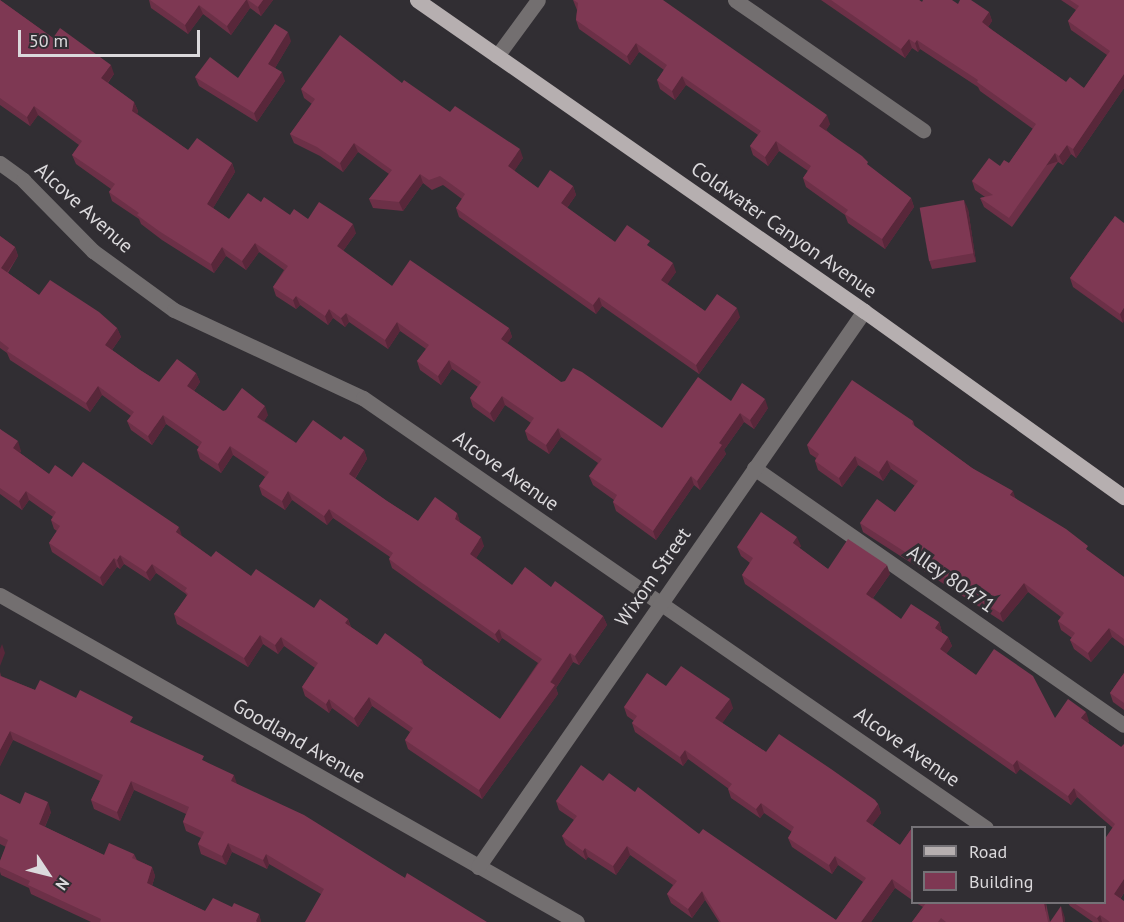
<!DOCTYPE html>
<style>
body{margin:0}
#map{position:relative;width:1124px;height:922px;overflow:hidden;background:#312e33;font-family:"PT Sans",sans-serif}
div>[style]{position:absolute}
.minor>*{height:15px;margin:-7.5px;padding:0 7.5px;transform-origin:7.5px;border-radius:7.5px;background:#736f70}
.major>*{height:15px;margin:-7.5px;padding:0 7.5px;transform-origin:7.5px;border-radius:7.5px;background:#b6afb0}
.wall>*{inset:0;background:#6c3047}
.shaded-wall>*{inset:0;background:#58273a;transform-origin:0 0}
.building>*{inset:0;background:#7e3853;transform-origin:0 0}
span{translate:-50% -50%;white-space:nowrap;text-align:center;line-height:1.15;-webkit-text-stroke:6px #312e33;paint-order:stroke}
.street-label{font-size:20px;color:#dbd9dc}
.legend{position:absolute;left:911px;top:826px;width:195px;height:78px;box-sizing:border-box;background:#312e33;border:2px solid #757277;margin:0;padding:8px 10px;list-style:none;font-size:18px;color:#dbd9dc}
.legend li{display:flex;align-items:center;gap:12px;height:30px}
.legend b{width:30px;border:2px solid #757277}
.north{position:absolute;left:18px;top:844px;width:60px;height:60px;-webkit-text-stroke:4px #312e33;paint-order:stroke;rotate:125deg;font-size:16px;font-weight:700;line-height:24px;text-align:center;color:#dbd9dc}
.north::after{content:'';display:block;margin:auto;width:21px;height:27px;background:#dbd9dc;clip-path:polygon(50% 0,100% 100%,50% 72%,0 100%)}
.scale{position:absolute;left:18px;top:30px;width:182px;height:27px;box-sizing:border-box;border:3px solid #dbd9dc;border-top:0;padding-left:8px;font-size:18px;line-height:21px;white-space:nowrap;color:#dbd9dc;-webkit-text-stroke:4px #312e33;paint-order:stroke}
</style>
<div id="map">
<div class="minor">
<i style="left:735px;top:0;width:229px;rotate:34.7deg"></i>
<i style="left:497px;top:56px;width:69px;rotate:-53.8deg"></i>
<i style="left:0;top:163px;width:29px;rotate:36deg"></i>
<i style="left:23px;top:180px;width:100px;rotate:45.4deg"></i>
<i style="left:93px;top:251px;width:100px;rotate:36.1deg"></i>
<i style="left:174px;top:310px;width:208px;rotate:25deg"></i>
<i style="left:363px;top:398px;width:757px;rotate:34.61deg"></i>
<i style="left:754px;top:468px;width:450px;rotate:34.8deg"></i>
<i style="left:0;top:595px;width:663px;rotate:29.54deg"></i>
<i style="left:478px;top:867px;width:677px;rotate:-55.23deg"></i>
</div>
<div class="major">
<i style="left:417px;top:0;width:545px;rotate:34.83deg"></i>
<i style="left:864px;top:311px;width:320px;rotate:35.6deg"></i>
</div>
<div class="wall">
<i style="clip-path:polygon(0 0,53px 38px,114px 74px,108px 83px,134px 102px,138px 111px,137px 114px,188px 150px,232px 163px,235px 172px,213px 208px,229px 219px,261px 202px,290px 215px,308px 219px,356px 233px,343px 251px,392px 286px,509px 328px,512px 337px,507px 343px,561px 382px,662px 428px,731px 401px,768px 408px,754px 429px,744px 422px,724px 450px,726px 454px,700px 490px,694px 485px,656px 540px,616px 511px,613px 502px,614px 500px,593px 485px,589px 476px,598px 463px,561px 437px,549px 454px,528px 440px,525px 431px,531px 423px,505px 405px,494px 422px,473px 407px,470px 398px,478px 387px,452px 369px,441px 385px,420px 370px,417px 361px,426px 349px,400px 331px,388px 349px,349px 322px,345px 327px,333px 318px,328px 325px,300px 305px,296px 309px,276px 296px,273px 287px,284px 270px,259px 252px,246px 270px,226px 256px,214px 273px,162px 240px,141px 224px,139px 219px,112px 201px,109px 192px,111px 189px,76px 164px,72px 155px,79px 145px,38px 115px,30px 126px,0 105px)"></i>
<i style="clip-path:polygon(149px 0,273px 0,261px 16px,250px 8px,231px 35px,203px 14px,188px 34px,151px 8px)"></i>
<i style="clip-path:polygon(573px 0,830px 124px,826px 130px,870px 167px,911px 198px,914px 207px,885px 249px,848px 223px,845px 215px,806px 187px,803px 178px,808px 171px,779px 151px,768px 166px,753px 155px,750px 146px,758px 135px,686px 85px,675px 100px,660px 89px,657px 80px,664px 70px,639px 52px,630px 65px,579px 29px,576px 20px,577px 10px)"></i>
<i style="clip-path:polygon(821px 0,919px 0,922px 2px,958px 4px,989px 12px,992px 21px,988px 27px,1066px 82px,1084px 88px,1107px 55px,1071px 30px,1068px 21px,1076px 10px,1061px 0,1124px 0,1124px 88px,1076px 158px,1071px 154px,1063px 165px,1058px 162px,1012px 227px,984px 207px,980px 198px,985px 197px,975px 190px,972px 181px,1000px 166px,1009px 163px,1033px 129px,980px 91px,978px 87px,920px 49px,918px 52px,912px 48px,905px 58px)"></i>
<i style="clip-path:polygon(291px 41px,275px 68px,285px 81px,257px 122px,199px 86px,195px 77px,238px 78px)"></i>
<i style="clip-path:polygon(402px 83px,450px 112px,523px 158px,514px 171px,538px 188px,573px 186px,576px 195px,567px 208px,615px 242px,653px 249px,676px 272px,667px 284px,705px 311px,740px 317px,699px 374px,602px 306px,596px 314px,459px 217px,456px 208px,462px 199px,443px 185px,432px 190px,423px 183px,403px 211px,373px 208px,369px 199px,389px 174px,358px 152px,343px 172px,320px 156px,294px 143px,290px 134px,312px 104px,304px 98px,301px 89px)"></i>
<i style="clip-path:polygon(968px 209px,976px 262px,932px 269px,929px 260px)"></i>
<i style="clip-path:polygon(1115px 216px,1123px 323px,1073px 287px,1070px 278px)"></i>
<i style="clip-path:polygon(0 236px,15px 247px,18px 256px,8px 273px,39px 295px,117px 328px,121px 337px,112px 350px,140px 370px,159px 382px,196px 373px,200px 382px,194px 391px,223px 411px,268px 415px,264px 421px,296px 443px,341px 440px,364px 450px,367px 459px,355px 479px,387px 501px,418px 521px,457px 513px,460px 523px,484px 546px,476px 558px,512px 585px,551px 587px,603px 616px,607px 625px,579px 665px,573px 662px,556px 688px,558px 694px,482px 799px,408px 749px,405px 740px,410px 732px,372px 706px,358px 727px,332px 708px,329px 713px,305px 696px,302px 687px,315px 668px,284px 646px,278px 654px,263px 644px,248px 667px,177px 624px,174px 614px,187px 596px,186px 594px,156px 573px,150px 581px,124px 564px,120px 569px,117px 567px,103px 586px,52px 552px,49px 543px,57px 531px,54px 529px,51px 520px,53px 517px,29px 500px,22px 510px,0 494px,0 429px,21px 451px,20px 453px,49px 474px,72px 477px,182px 536px,211px 557px,251px 576px,314px 608px,348px 619px,351px 627px,377px 645px,422px 660px,424px 665px,500px 719px,538px 663px,502px 638px,499px 643px,423px 590px,392px 568px,389px 559px,390px 557px,333px 518px,327px 525px,292px 500px,285px 510px,262px 495px,259px 486px,265px 477px,233px 455px,221px 473px,200px 459px,197px 450px,199px 447px,166px 424px,152px 445px,131px 430px,127px 421px,131px 416px,102px 395px,90px 412px,10px 360px,7px 353px,0 348px)"></i>
<i style="clip-path:polygon(913px 421px,915px 427px,1124px 577px,1124px 646px,1112px 637px,1091px 662px,1074px 649px,1070px 640px,1072px 638px,1061px 630px,1058px 621px,1061px 617px,1028px 592px,1003px 622px,863px 532px,860px 523px,895px 512px,915px 486px,891px 469px,883px 481px,858px 465px,842px 487px,818px 470px,815px 461px,816px 458px,810px 454px,807px 445px)"></i>
<i style="clip-path:polygon(801px 546px,799px 548px,828px 569px,890px 574px,873px 598px,901px 619px,939px 622px,942px 632px,941px 632px,948px 637px,952px 646px,946px 654px,976px 675px,1055px 718px,1089px 721px,1088px 723px,1121px 747px,1124px 893px,1121px 898px,1124px 922px,1093px 922px,1070px 906px,1068px 903px,1104px 903px,1113px 828px,1077px 797px,1071px 805px,1020px 769px,1016px 774px,745px 584px,742px 575px,750px 563px,741px 556px,737px 547px)"></i>
<i style="clip-path:polygon(0 672px,1px 676px,35px 690px,76px 698px,135px 725px,206px 762px,237px 784px,405px 878px,321px 894px,269px 864px,267px 869px,232px 852px,226px 865px,201px 854px,198px 844px,201px 838px,186px 831px,183px 822px,186px 814px,134px 790px,120px 821px,94px 809px,91px 800px,100px 781px,13px 740px,0 766px)"></i>
<i style="clip-path:polygon(1124px 673px,1124px 710px,1113px 702px,1110px 693px)"></i>
<i style="clip-path:polygon(666px 686px,733px 708px,722px 723px,766px 752px,878px 804px,881px 813px,872px 825px,900px 845px,912px 828px,912px 900px,895px 888px,871px 922px,719px 922px,705px 900px,692px 918px,671px 903px,667px 894px,673px 885px,630px 855px,616px 875px,588px 857px,586px 860px,566px 845px,562px 836px,574px 820px,559px 810px,556px 801px,603px 781px,635px 792px,699px 834px,836px 920px,863px 882px,838px 865px,832px 874px,792px 847px,788px 838px,792px 832px,764px 813px,760px 818px,731px 798px,728px 789px,729px 789px,688px 759px,683px 766px,635px 732px,632px 723px,634px 721px,627px 716px,624px 707px)"></i>
<i style="clip-path:polygon(0 794px,20px 804px,51px 812px,45px 827px,104px 855px,134px 854px,137px 860px,152px 867px,155px 876px,152px 886px,205px 911px,232px 907px,259px 914px,261px 922px,91px 922px,31px 894px,29px 888px,1px 875px,0 872px,0 861px,6px 847px,0 844px)"></i>
<i style="clip-path:polygon(916px 903px,1046px 903px,1050px 922px,1064px 915px,1065px 922px,912px 922px,923px 907px)"></i>
</div>
<div class="shaded-wall">
<i style="clip-path:polygon(246px 0,247px 0,250px 8px,231px 35px,227px 26px)"></i>
<i style="clip-path:polygon(263px 0,273px 0,261px 16px,258px 7px)"></i>
<i style="clip-path:polygon(199px 5px,203px 14px,188px 34px,185px 25px)"></i>
<i style="clip-path:polygon(989px 12px,992px 21px,985px 31px,982px 22px)"></i>
<i style="clip-path:polygon(288px 32px,291px 41px,272px 73px,268px 64px)"></i>
<i style="clip-path:polygon(909px 39px,912px 48px,905px 58px,901px 49px)"></i>
<i style="clip-path:polygon(917px 40px,920px 49px,918px 52px,915px 43px)"></i>
<i style="clip-path:polygon(636px 43px,639px 52px,630px 65px,627px 56px)"></i>
<i style="clip-path:polygon(111px 65px,114px 74px,104px 87px,101px 78px)"></i>
<i style="clip-path:polygon(282px 72px,285px 81px,257px 122px,254px 113px)"></i>
<i style="clip-path:polygon(1124px 74px,1124px 88px,1076px 158px,1073px 149px)"></i>
<i style="clip-path:polygon(682px 76px,686px 85px,675px 100px,672px 91px)"></i>
<i style="clip-path:polygon(134px 102px,138px 111px,135px 120px,132px 111px)"></i>
<i style="clip-path:polygon(34px 106px,38px 115px,30px 126px,27px 117px)"></i>
<i style="clip-path:polygon(827px 115px,830px 124px,823px 135px,819px 126px)"></i>
<i style="clip-path:polygon(776px 141px,779px 151px,768px 166px,765px 157px)"></i>
<i style="clip-path:polygon(354px 143px,358px 152px,343px 172px,340px 163px)"></i>
<i style="clip-path:polygon(1067px 145px,1071px 154px,1063px 165px,1059px 156px)"></i>
<i style="clip-path:polygon(520px 149px,523px 158px,511px 176px,508px 166px)"></i>
<i style="left:1055px;top:153px;width:9px;height:80px;rotate:72deg"></i>
<i style="clip-path:polygon(232px 163px,235px 172px,210px 213px,207px 204px)"></i>
<i style="clip-path:polygon(420px 174px,423px 183px,403px 211px,399px 202px)"></i>
<i style="clip-path:polygon(573px 186px,576px 195px,564px 212px,561px 203px)"></i>
<i style="clip-path:polygon(911px 198px,914px 207px,885px 249px,882px 239px)"></i>
<i style="clip-path:polygon(964px 200px,968px 209px,976px 262px,973px 253px)"></i>
<i style="clip-path:polygon(353px 224px,356px 233px,340px 255px,337px 246px)"></i>
<i style="clip-path:polygon(255px 243px,259px 252px,246px 270px,242px 261px)"></i>
<i style="clip-path:polygon(15px 247px,18px 256px,4px 277px,1px 268px)"></i>
<i style="clip-path:polygon(222px 247px,226px 256px,214px 273px,211px 264px)"></i>
<i style="clip-path:polygon(673px 263px,676px 272px,664px 289px,661px 280px)"></i>
<i style="clip-path:polygon(296px 296px,300px 305px,296px 309px,293px 300px)"></i>
<i style="clip-path:polygon(599px 297px,602px 306px,596px 314px,593px 305px)"></i>
<i style="clip-path:polygon(737px 308px,740px 317px,699px 374px,696px 365px)"></i>
<i style="clip-path:polygon(1124px 308px,1124px 321px,1123px 323px,1120px 314px)"></i>
<i style="clip-path:polygon(329px 309px,333px 318px,328px 325px,325px 316px)"></i>
<i style="clip-path:polygon(346px 313px,349px 322px,345px 327px,341px 318px)"></i>
<i style="clip-path:polygon(397px 322px,400px 331px,388px 349px,385px 340px)"></i>
<i style="clip-path:polygon(117px 328px,121px 337px,109px 354px,105px 345px)"></i>
<i style="clip-path:polygon(509px 328px,512px 337px,504px 348px,501px 339px)"></i>
<i style="clip-path:polygon(449px 360px,452px 369px,441px 385px,438px 376px)"></i>
<i style="clip-path:polygon(196px 373px,200px 382px,191px 395px,187px 386px)"></i>
<i style="clip-path:polygon(98px 386px,102px 395px,90px 412px,86px 403px)"></i>
<i style="clip-path:polygon(502px 396px,505px 405px,494px 422px,490px 413px)"></i>
<i style="clip-path:polygon(765px 399px,768px 408px,754px 429px,750px 420px)"></i>
<i style="clip-path:polygon(265px 406px,268px 415px,261px 426px,257px 417px)"></i>
<i style="clip-path:polygon(740px 413px,744px 422px,724px 450px,726px 454px,700px 490px,697px 481px,719px 443px)"></i>
<i style="clip-path:polygon(163px 415px,166px 424px,152px 445px,148px 436px)"></i>
<i style="clip-path:polygon(558px 428px,561px 437px,549px 454px,546px 445px)"></i>
<i style="clip-path:polygon(18px 441px,21px 451px,17px 457px,13px 448px)"></i>
<i style="clip-path:polygon(230px 446px,233px 455px,221px 473px,218px 464px)"></i>
<i style="clip-path:polygon(364px 450px,367px 459px,352px 483px,349px 474px)"></i>
<i style="clip-path:polygon(855px 456px,858px 465px,842px 487px,839px 478px)"></i>
<i style="clip-path:polygon(887px 460px,891px 469px,883px 481px,879px 472px)"></i>
<i style="clip-path:polygon(691px 476px,694px 485px,656px 540px,653px 531px)"></i>
<i style="clip-path:polygon(26px 491px,29px 500px,22px 510px,19px 501px)"></i>
<i style="clip-path:polygon(288px 491px,292px 500px,285px 510px,282px 501px)"></i>
<i style="clip-path:polygon(1013px 491px,1016px 500px,1010px 495px)"></i>
<i style="clip-path:polygon(329px 509px,333px 518px,327px 525px,324px 516px)"></i>
<i style="clip-path:polygon(457px 513px,460px 522px,458px 528px,455px 519px)"></i>
<i style="clip-path:polygon(179px 527px,182px 536px,179px 541px,176px 532px)"></i>
<i style="clip-path:polygon(481px 537px,484px 546px,473px 563px,470px 554px)"></i>
<i style="clip-path:polygon(797px 537px,801px 546px,796px 553px,793px 543px)"></i>
<i style="clip-path:polygon(120px 555px,124px 564px,120px 569px,117px 560px)"></i>
<i style="clip-path:polygon(114px 558px,117px 567px,103px 586px,100px 577px)"></i>
<i style="clip-path:polygon(152px 564px,156px 573px,150px 581px,146px 572px)"></i>
<i style="clip-path:polygon(887px 565px,890px 574px,869px 603px,866px 594px)"></i>
<i style="clip-path:polygon(1024px 583px,1028px 592px,1003px 622px,1000px 613px)"></i>
<i style="clip-path:polygon(603px 616px,607px 625px,579px 665px,575px 656px)"></i>
<i style="clip-path:polygon(348px 619px,351px 628px,345px 623px)"></i>
<i style="clip-path:polygon(939px 622px,942px 632px,938px 637px,935px 628px)"></i>
<i style="clip-path:polygon(1109px 628px,1112px 637px,1091px 662px,1088px 653px)"></i>
<i style="clip-path:polygon(499px 629px,502px 638px,499px 643px,495px 634px)"></i>
<i style="clip-path:polygon(260px 635px,263px 644px,248px 667px,244px 658px)"></i>
<i style="clip-path:polygon(281px 637px,284px 646px,278px 654px,275px 645px)"></i>
<i style="clip-path:polygon(948px 637px,952px 646px,943px 658px,940px 649px)"></i>
<i style="clip-path:polygon(2px 644px,5px 653px,0 666px,0 649px)"></i>
<i style="clip-path:polygon(570px 653px,573px 662px,556px 688px,558px 694px,482px 799px,479px 790px)"></i>
<i style="clip-path:polygon(369px 697px,372px 706px,358px 727px,354px 718px)"></i>
<i style="clip-path:polygon(329px 699px,332px 708px,329px 713px,326px 704px)"></i>
<i style="clip-path:polygon(730px 699px,733px 708px,719px 728px,715px 718px)"></i>
<i style="clip-path:polygon(1086px 712px,1089px 721px,1084px 727px,1081px 718px)"></i>
<i style="clip-path:polygon(10px 731px,13px 740px,0 766px,0 750px)"></i>
<i style="clip-path:polygon(685px 750px,688px 759px,683px 766px,680px 757px)"></i>
<i style="clip-path:polygon(1017px 760px,1020px 769px,1016px 774px,1013px 765px)"></i>
<i style="clip-path:polygon(234px 775px,237px 784px,231px 781px)"></i>
<i style="clip-path:polygon(131px 781px,134px 790px,120px 821px,117px 812px)"></i>
<i style="clip-path:polygon(1074px 788px,1077px 797px,1071px 805px,1068px 796px)"></i>
<i style="clip-path:polygon(48px 802px,51px 812px,42px 833px,39px 824px)"></i>
<i style="clip-path:polygon(761px 803px,764px 813px,760px 818px,756px 809px)"></i>
<i style="clip-path:polygon(878px 804px,881px 813px,869px 830px,866px 821px)"></i>
<i style="clip-path:polygon(228px 843px,232px 852px,226px 865px,222px 856px)"></i>
<i style="clip-path:polygon(627px 846px,630px 855px,616px 875px,613px 866px)"></i>
<i style="clip-path:polygon(585px 848px,588px 857px,586px 860px,583px 851px)"></i>
<i style="clip-path:polygon(266px 854px,269px 864px,267px 869px,263px 860px)"></i>
<i style="clip-path:polygon(835px 856px,838px 865px,832px 874px,829px 865px)"></i>
<i style="clip-path:polygon(152px 867px,155px 876px,150px 892px,147px 883px)"></i>
<i style="clip-path:polygon(892px 879px,895px 888px,871px 922px,861px 922px)"></i>
<i style="clip-path:polygon(1124px 879px,1124px 893px,1117px 903px,1114px 894px)"></i>
<i style="clip-path:polygon(702px 891px,705px 900px,692px 918px,688px 909px)"></i>
<i style="left:1044px;top:903px;width:2px;height:19px"></i>
<i style="clip-path:polygon(1061px 906px,1064px 915px,1065px 922px,1063px 922px)"></i>
<i style="clip-path:polygon(259px 914px,261px 922px,256px 922px,256px 921px)"></i>
<i style="clip-path:polygon(1100px 915px,1102px 922px,1099px 922px,1097px 918px)"></i>
</div>
<div class="building">
<i style="clip-path:polygon(0 0,53px 38px,60px 28px,111px 65px,101px 78px,134px 102px,132px 111px,188px 150px,197px 138px,232px 163px,207px 204px,229px 219px,248px 193px,261px 202px,264px 197px,290px 215px,294px 209px,308px 219px,319px 202px,353px 224px,337px 246px,392px 286px,410px 260px,509px 328px,501px 339px,561px 382px,565px 381px,573px 368px,582px 372px,662px 428px,698px 377px,731px 401px,742px 383px,765px 399px,750px 420px,740px 413px,719px 443px,722px 445px,697px 481px,691px 476px,653px 531px,613px 502px,617px 495px,589px 476px,602px 459px,558px 428px,546px 445px,525px 431px,534px 418px,502px 396px,490px 413px,470px 398px,481px 382px,449px 360px,438px 376px,417px 361px,429px 345px,397px 322px,385px 340px,346px 313px,341px 318px,329px 309px,325px 316px,296px 296px,293px 300px,273px 287px,288px 266px,255px 243px,242px 261px,222px 247px,211px 264px,159px 231px,137px 215px,139px 213px,109px 192px,115px 184px,72px 155px,82px 141px,34px 106px,27px 117px,0 98px)"></i>
<i style="clip-path:polygon(150px 0,246px 0,227px 26px,199px 5px,185px 25px)"></i>
<i style="clip-path:polygon(248px 0,263px 0,258px 7px)"></i>
<i style="clip-path:polygon(573px 0,663px 0,827px 115px,819px 126px,862px 156px,868px 162px,867px 164px,911px 198px,882px 239px,845px 214px,848px 210px,803px 178px,811px 166px,776px 141px,765px 157px,750px 146px,761px 131px,682px 76px,672px 91px,657px 80px,667px 65px,636px 43px,627px 56px,576px 20px,578px 3px)"></i>
<i style="clip-path:polygon(831px 0,919px 0,922px 2px,923px 0,952px 0,958px 4px,960px 0,971px 0,989px 12px,982px 22px,992px 30px,1066px 82px,1070px 77px,1084px 88px,1110px 51px,1068px 21px,1079px 6px,1070px 0,1124px 0,1124px 74px,1073px 149px,1067px 145px,1059px 156px,1055px 153px,1009px 218px,980px 198px,993px 195px,972px 181px,989px 158px,1000px 166px,1004px 160px,1009px 163px,1036px 124px,977px 82px,978px 80px,917px 40px,915px 43px,909px 39px,901px 49px)"></i>
<i style="clip-path:polygon(275px 24px,288px 32px,268px 64px,282px 72px,254px 113px,195px 77px,210px 57px,238px 78px)"></i>
<i style="clip-path:polygon(340px 35px,402px 83px,404px 80px,450px 112px,455px 106px,520px 149px,508px 166px,538px 188px,550px 170px,573px 186px,561px 203px,615px 242px,627px 225px,650px 241px,647px 245px,673px 263px,661px 280px,705px 311px,717px 294px,737px 308px,696px 365px,599px 297px,593px 305px,456px 208px,465px 194px,440px 176px,429px 180px,420px 174px,399px 202px,369px 199px,392px 170px,354px 143px,340px 163px,317px 147px,290px 134px,315px 99px,301px 89px)"></i>
<i style="left:964px;top:200px;width:54px;height:45px;rotate:80deg"></i>
<i style="clip-path:polygon(1115px 216px,1124px 223px,1124px 308px,1120px 314px,1070px 278px)"></i>
<i style="clip-path:polygon(0 236px,15px 247px,1px 268px,39px 295px,50px 280px,99px 312px,117px 328px,105px 345px,140px 370px,159px 382px,177px 359px,196px 373px,187px 386px,223px 411px,226px 410px,242px 388px,265px 406px,257px 417px,296px 443px,313px 420px,341px 440px,344px 436px,364px 450px,349px 474px,387px 501px,418px 521px,435px 497px,457px 513px,455px 519px,481px 537px,470px 554px,512px 585px,525px 567px,551px 587px,555px 581px,603px 616px,575px 656px,570px 653px,550px 682px,555px 685px,479px 790px,405px 740px,413px 728px,369px 697px,354px 718px,329px 699px,326px 704px,302px 687px,318px 663px,281px 637px,275px 645px,260px 635px,244px 658px,174px 614px,188px 594px,185px 591px,187px 588px,152px 564px,146px 572px,120px 555px,117px 560px,114px 558px,100px 577px,49px 543px,60px 526px,51px 520px,56px 512px,26px 491px,19px 501px,0 488px,0 429px,18px 441px,13px 448px,49px 474px,55px 465px,72px 477px,83px 462px,179px 527px,176px 532px,211px 557px,216px 551px,251px 576px,256px 569px,314px 608px,320px 599px,348px 619px,345px 623px,377px 645px,385px 633px,422px 660px,420px 662px,500px 719px,542px 659px,499px 629px,495px 634px,419px 581px,389px 559px,393px 553px,329px 509px,324px 516px,288px 491px,282px 501px,259px 486px,269px 472px,230px 446px,218px 464px,197px 450px,202px 442px,163px 415px,148px 436px,127px 421px,134px 412px,98px 386px,86px 403px,7px 351px,9px 348px,0 341px)"></i>
<i style="clip-path:polygon(852px 380px,913px 421px,912px 424px,972px 468px,1013px 491px,1010px 495px,1066px 529px,1088px 546px,1086px 549px,1124px 577px,1124px 639px,1109px 628px,1088px 653px,1070px 640px,1075px 633px,1058px 621px,1064px 613px,1024px 583px,1000px 613px,860px 523px,877px 499px,895px 512px,918px 481px,887px 460px,879px 472px,855px 456px,839px 478px,815px 461px,819px 454px,807px 445px)"></i>
<i style="clip-path:polygon(761px 512px,797px 537px,793px 543px,828px 569px,848px 539px,887px 565px,866px 594px,901px 619px,911px 604px,939px 622px,935px 628px,948px 637px,940px 649px,976px 675px,994px 649px,1033px 676px,1055px 718px,1068px 699px,1086px 712px,1081px 718px,1121px 747px,1124px 744px,1124px 879px,1114px 894px,1124px 901px,1124px 922px,1110px 922px,1100px 915px,1097px 918px,1074px 903px,1104px 903px,1104px 840px,1115px 824px,1074px 788px,1068px 796px,1017px 760px,1013px 765px,742px 575px,753px 558px,737px 547px)"></i>
<i style="clip-path:polygon(681px 666px,730px 699px,715px 718px,766px 752px,779px 734px,831px 769px,875px 800px,878px 804px,866px 821px,900px 845px,912px 828px,912px 893px,892px 879px,861px 922px,721px 922px,702px 891px,688px 909px,667px 894px,677px 881px,627px 846px,613px 866px,585px 848px,583px 851px,562px 836px,577px 816px,556px 801px,581px 765px,603px 781px,609px 773px,635px 792px,638px 787px,699px 834px,703px 829px,836px 920px,866px 878px,835px 856px,829px 865px,788px 838px,794px 827px,761px 803px,756px 809px,728px 789px,732px 784px,685px 750px,680px 757px,632px 723px,637px 716px,624px 707px,647px 673px,666px 686px)"></i>
<i style="clip-path:polygon(1124px 673px,1124px 703px,1110px 693px)"></i>
<i style="clip-path:polygon(0 676px,35px 690px,40px 680px,76px 698px,80px 690px,133px 717px,130px 722px,204px 756px,202px 760px,234px 775px,231px 781px,304px 815px,405px 878px,407px 873px,487px 922px,305px 922px,324px 889px,266px 854px,263px 860px,228px 843px,222px 856px,198px 844px,204px 832px,183px 822px,189px 807px,131px 781px,117px 812px,91px 800px,103px 775px,10px 731px,0 750px)"></i>
<i style="clip-path:polygon(25px 792px,48px 802px,39px 824px,104px 855px,109px 843px,134px 854px,132px 858px,152px 867px,147px 883px,205px 911px,213px 898px,232px 907px,234px 903px,259px 914px,256px 921px,257px 922px,100px 922px,101px 919px,28px 885px,30px 881px,0 867px,0 861px,8px 840px,0 836px,0 794px,20px 804px)"></i>
<i style="clip-path:polygon(926px 903px,1044px 903px,1048px 922px,946px 922px,941px 918px,938px 922px,912px 922px)"></i>
<i style="clip-path:polygon(1061px 906px,1063px 922px,1050px 922px)"></i>
</div>
<div class="street-label">
<span style="left:84px;top:208px;rotate:42deg">Alcove Avenue</span>
<span style="left:784px;top:230px;rotate:35deg">Coldwater Canyon Avenue</span>
<span style="left:506px;top:471px;rotate:35deg">Alcove Avenue</span>
<span style="left:653px;top:577px;rotate:-55deg">Wixom Street</span>
<span style="left:951px;top:579px;rotate:35deg">Alley 80471</span>
<span style="left:299px;top:741px;rotate:30deg">Goodland Avenue</span>
<span style="left:907px;top:747px;rotate:35deg">Alcove Avenue</span>
</div>
<ul class="legend">
<li><b style="height:8px;background:#b6afb0"></b>Road</li>
<li><b style="height:16px;background:#7e3853"></b>Building</li>
</ul>
<div class="north">N</div>
<div class="scale">50 m</div>
</div>
